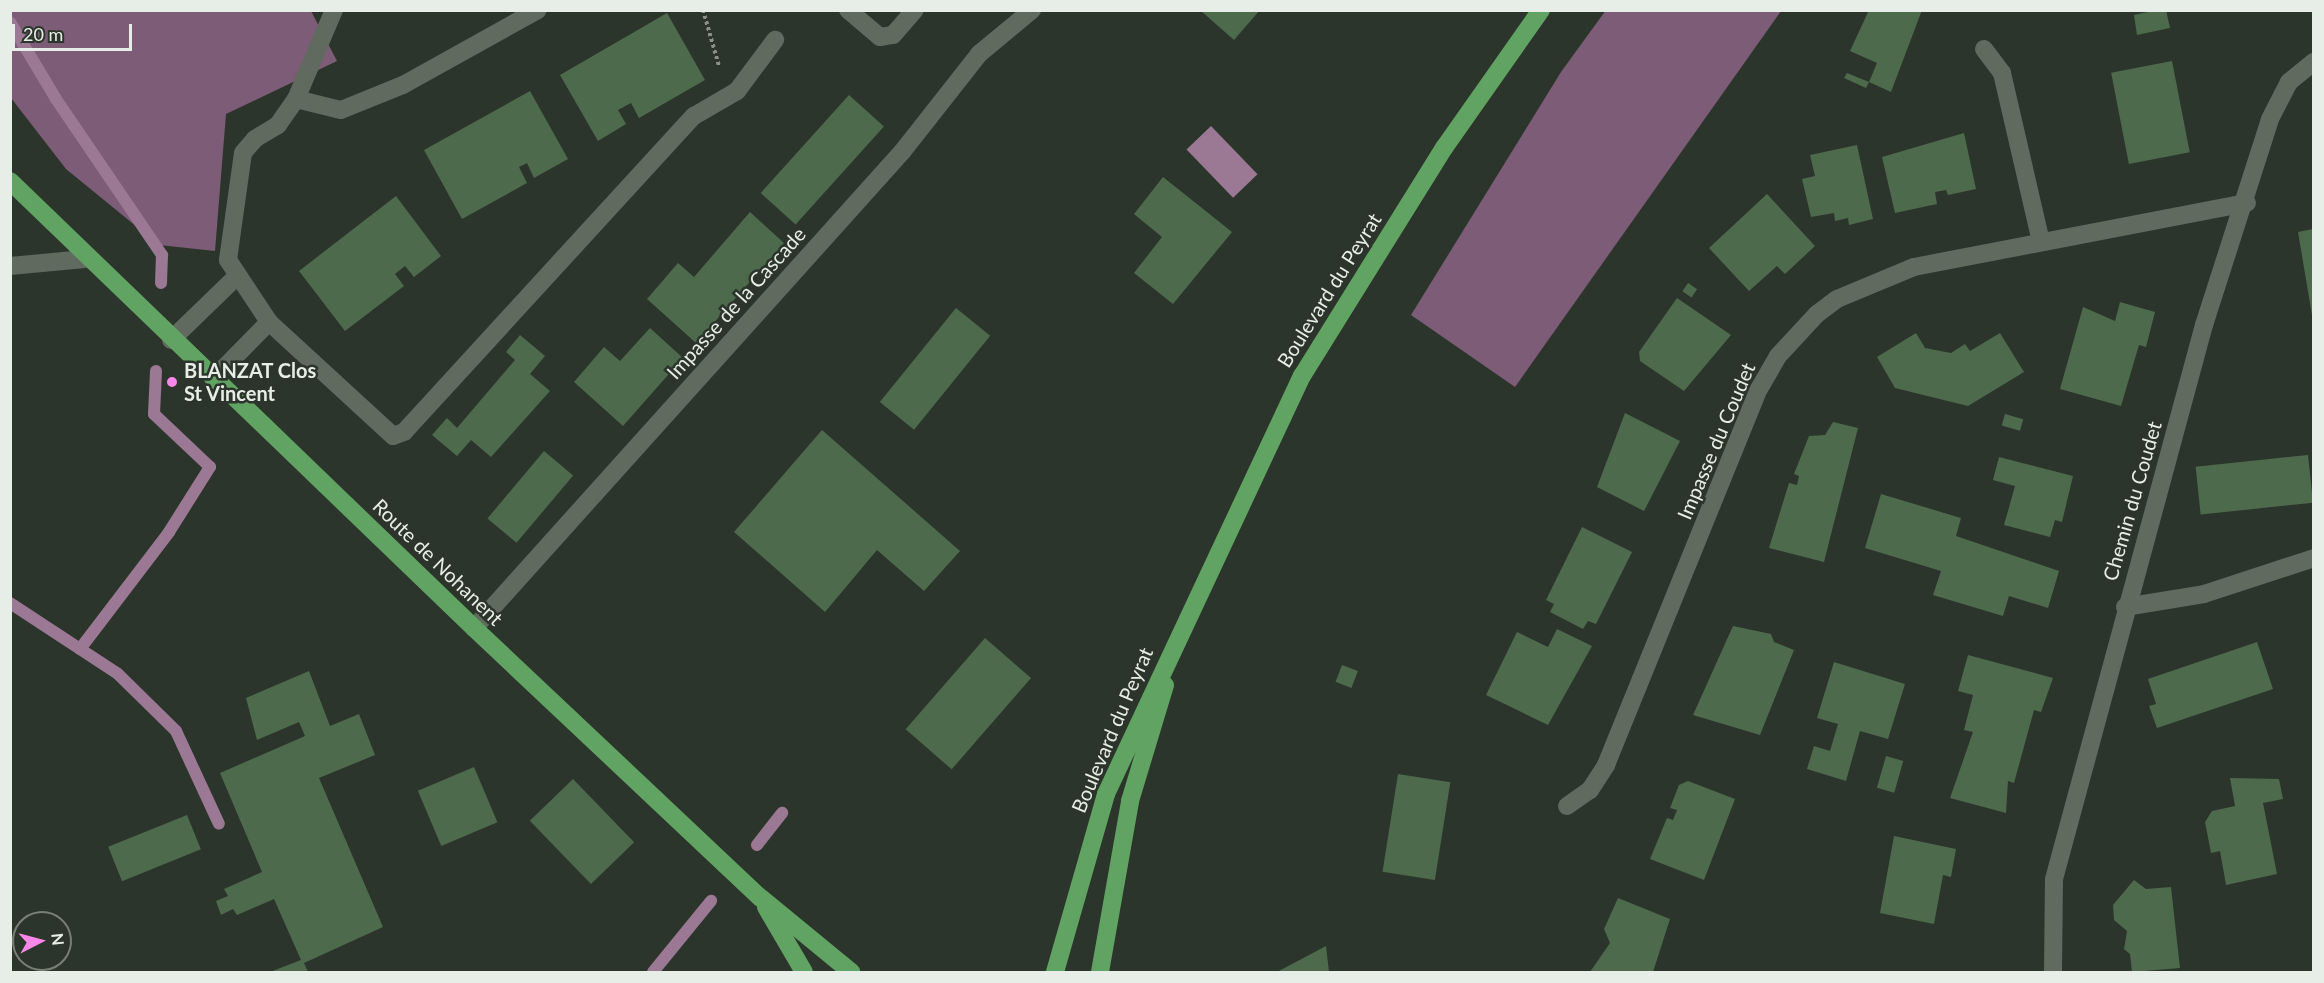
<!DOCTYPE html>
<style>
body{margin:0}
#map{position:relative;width:2324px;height:983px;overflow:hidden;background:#2c352b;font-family:Lato,sans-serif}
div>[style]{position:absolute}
.forest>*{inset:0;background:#7c5c76}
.water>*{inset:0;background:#9b7894;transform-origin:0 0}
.stream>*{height:12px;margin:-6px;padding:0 6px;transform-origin:6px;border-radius:6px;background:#9b7894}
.building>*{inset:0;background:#4d6a4c;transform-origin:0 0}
.path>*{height:4px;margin-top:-2px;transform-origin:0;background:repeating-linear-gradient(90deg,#899188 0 3px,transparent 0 6px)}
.minor>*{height:18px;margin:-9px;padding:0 9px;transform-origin:9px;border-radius:9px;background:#606a5f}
.major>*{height:18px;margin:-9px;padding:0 9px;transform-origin:9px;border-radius:9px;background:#61a362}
.dots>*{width:16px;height:16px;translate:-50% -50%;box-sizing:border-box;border:3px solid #2c352b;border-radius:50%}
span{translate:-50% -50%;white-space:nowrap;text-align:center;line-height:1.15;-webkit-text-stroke:5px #2c352b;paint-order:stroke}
.street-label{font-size:20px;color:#e7ede7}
.poi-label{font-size:20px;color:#e7ede7;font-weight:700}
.left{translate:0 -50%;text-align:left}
.frame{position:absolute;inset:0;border:12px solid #e7ede7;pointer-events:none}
.north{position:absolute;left:12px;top:911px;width:60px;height:60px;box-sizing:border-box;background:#2c352b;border:2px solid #777f76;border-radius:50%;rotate:84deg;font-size:16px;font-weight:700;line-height:24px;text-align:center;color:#e7ede7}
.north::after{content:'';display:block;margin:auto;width:21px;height:27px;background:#f987e8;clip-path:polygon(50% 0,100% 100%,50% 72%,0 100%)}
.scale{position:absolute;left:12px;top:24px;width:120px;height:27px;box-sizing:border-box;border:3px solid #e7ede7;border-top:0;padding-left:8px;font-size:18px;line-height:21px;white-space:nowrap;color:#e7ede7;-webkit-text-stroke:4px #2c352b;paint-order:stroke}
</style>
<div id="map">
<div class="forest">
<i style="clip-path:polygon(1606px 10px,1781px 11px,1515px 387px,1411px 315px,1561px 72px)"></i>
<i style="clip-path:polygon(11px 11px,311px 11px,337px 61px,226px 114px,215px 251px,159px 245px,66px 169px,11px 98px)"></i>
</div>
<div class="water">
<i style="left:1211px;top:126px;width:67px;height:34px;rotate:46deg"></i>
</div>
<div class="stream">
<i style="left:10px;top:22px;width:90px;rotate:59.1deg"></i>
<i style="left:56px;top:99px;width:189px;rotate:55.8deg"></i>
<i style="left:162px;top:255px;width:28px;rotate:92deg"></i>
<i style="left:10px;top:603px;width:129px;rotate:33.3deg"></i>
<i style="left:118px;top:674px;width:81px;rotate:44.5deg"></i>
<i style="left:176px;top:731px;width:102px;rotate:65.2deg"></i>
<i style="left:80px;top:649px;width:147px;rotate:-52.7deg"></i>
<i style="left:169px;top:532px;width:77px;rotate:-57.8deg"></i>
<i style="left:210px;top:467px;width:77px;rotate:-136.6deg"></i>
<i style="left:154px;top:414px;width:43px;rotate:-87.3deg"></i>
<i style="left:757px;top:845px;width:41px;rotate:-52deg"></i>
<i style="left:653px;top:972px;width:92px;rotate:-50.8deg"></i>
</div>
<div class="building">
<i style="clip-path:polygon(1200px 10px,1260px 10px,1234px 40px)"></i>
<i style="clip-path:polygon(1869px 10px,1922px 10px,1891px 92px,1869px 82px,1877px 63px,1850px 51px)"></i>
<i style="clip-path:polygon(2157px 10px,2166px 10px,2170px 28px,2137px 35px,2134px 15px)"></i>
<i style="clip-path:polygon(667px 13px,705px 80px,639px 118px,631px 103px,618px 110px,626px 124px,598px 141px,560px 75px)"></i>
<i style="left:2172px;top:61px;width:93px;height:62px;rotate:79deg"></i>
<i style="clip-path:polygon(1847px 73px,1869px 82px,1866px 88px,1844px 78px)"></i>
<i style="clip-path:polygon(530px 91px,568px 159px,534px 178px,527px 163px,519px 167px,527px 183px,462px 219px,424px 150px)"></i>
<i style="left:849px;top:95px;width:47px;height:132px;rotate:42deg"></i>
<i style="clip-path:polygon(1964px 133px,1976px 189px,1948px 195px,1946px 190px,1935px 192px,1937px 204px,1895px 213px,1882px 157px)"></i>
<i style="clip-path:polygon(1857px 145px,1873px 219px,1849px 225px,1848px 218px,1835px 221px,1834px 213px,1811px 217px,1802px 179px,1815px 176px,1810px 155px)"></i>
<i style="clip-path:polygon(1163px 177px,1232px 232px,1173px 304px,1134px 273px,1162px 237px,1134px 214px)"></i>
<i style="clip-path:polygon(1767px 194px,1815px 246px,1785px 274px,1777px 266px,1749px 291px,1709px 248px)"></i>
<i style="clip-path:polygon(396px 196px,441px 256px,414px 277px,405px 266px,395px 274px,404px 286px,345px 331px,299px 271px)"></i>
<i style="clip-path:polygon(750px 212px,784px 243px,696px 343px,647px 299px,678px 263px,694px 277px)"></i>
<i style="clip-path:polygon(2313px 229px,2313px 315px,2312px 315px,2298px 232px)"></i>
<i style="left:1688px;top:283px;width:11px;height:10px;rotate:34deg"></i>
<i style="clip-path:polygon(1677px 298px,1731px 335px,1684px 391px,1640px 361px,1639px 352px)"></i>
<i style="clip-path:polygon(2120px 302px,2155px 312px,2146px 347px,2139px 345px,2121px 406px,2060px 389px,2083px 307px,2115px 321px)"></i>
<i style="left:956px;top:308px;width:44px;height:121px;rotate:39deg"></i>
<i style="clip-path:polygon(650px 328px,683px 358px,623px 426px,574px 382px,604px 347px,620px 361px)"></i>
<i style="clip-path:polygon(1916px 333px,1925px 348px,1951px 353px,1965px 344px,1970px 351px,2000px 333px,2024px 372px,1968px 406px,1895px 388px,1877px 357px)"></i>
<i style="clip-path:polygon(520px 335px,545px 356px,530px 374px,550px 391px,491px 457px,471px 440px,457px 456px,432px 435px,447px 418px,457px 428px,515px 360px,506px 352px)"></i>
<i style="clip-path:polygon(1625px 413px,1680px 441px,1644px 511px,1597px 487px)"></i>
<i style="left:2005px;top:414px;width:19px;height:12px;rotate:16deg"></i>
<i style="clip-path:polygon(1833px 422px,1858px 428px,1824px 562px,1769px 548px,1789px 483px,1797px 485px,1799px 476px,1794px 474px,1809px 436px,1825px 435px)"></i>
<i style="clip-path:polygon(822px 430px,960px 551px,924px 591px,877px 550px,825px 612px,734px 532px)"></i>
<i style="left:544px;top:451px;width:38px;height:88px;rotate:40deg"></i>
<i style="left:2308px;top:455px;width:48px;height:113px;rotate:84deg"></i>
<i style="clip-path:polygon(1999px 457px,2073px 476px,2062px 522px,2055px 520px,2050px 537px,2004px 525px,2015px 486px,1993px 480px)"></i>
<i style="clip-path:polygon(1881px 494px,1961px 518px,1956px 536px,2059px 571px,2048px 608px,2009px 596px,2003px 616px,1933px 595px,1941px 571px,1865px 548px)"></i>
<i style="clip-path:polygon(1582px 527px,1632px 552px,1596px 624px,1588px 621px,1583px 629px,1550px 612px,1554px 604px,1546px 600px)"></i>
<i style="clip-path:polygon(1733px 626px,1771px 634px,1774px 642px,1794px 650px,1760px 735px,1693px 715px)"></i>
<i style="clip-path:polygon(1557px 629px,1592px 646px,1548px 725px,1486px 695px,1517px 632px,1548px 647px)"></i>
<i style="left:985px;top:638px;width:61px;height:121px;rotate:41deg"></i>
<i style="clip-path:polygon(2257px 642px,2273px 689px,2157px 728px,2149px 706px,2156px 704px,2148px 679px)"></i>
<i style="clip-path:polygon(1968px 655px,2053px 678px,2041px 712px,2034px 710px,2014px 783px,2008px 781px,2006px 813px,1950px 798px,1973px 732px,1964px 730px,1973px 695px,1958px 691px)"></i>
<i style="clip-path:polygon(1834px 662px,1905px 684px,1888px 739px,1860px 731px,1846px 781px,1807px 769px,1814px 746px,1830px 751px,1838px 724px,1817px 718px)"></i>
<i style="left:1342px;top:665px;width:17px;height:18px;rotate:21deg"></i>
<i style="clip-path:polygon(309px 671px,330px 726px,359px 714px,375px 755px,319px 778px,383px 927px,304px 963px,308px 972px,270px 972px,301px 960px,274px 899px,237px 915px,233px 909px,221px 915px,216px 901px,228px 896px,224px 889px,262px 872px,220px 773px,305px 736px,299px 722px,257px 740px,246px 698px)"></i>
<i style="left:1886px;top:756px;width:18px;height:33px;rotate:16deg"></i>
<i style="left:474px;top:767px;width:60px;height:61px;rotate:67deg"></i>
<i style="left:1398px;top:774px;width:53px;height:99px;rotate:9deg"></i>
<i style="clip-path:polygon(2230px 778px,2279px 779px,2283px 799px,2263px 803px,2277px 874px,2226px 885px,2220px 851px,2211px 853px,2205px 822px,2212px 811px,2235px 806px)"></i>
<i style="left:573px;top:779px;width:88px;height:60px;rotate:46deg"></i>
<i style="clip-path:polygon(1688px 781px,1735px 799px,1704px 880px,1650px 859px,1667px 818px,1673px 820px,1677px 810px,1670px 808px,1679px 785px)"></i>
<i style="left:187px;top:815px;width:37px;height:85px;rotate:68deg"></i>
<i style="clip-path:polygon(1894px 836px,1956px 849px,1951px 877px,1943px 875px,1934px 924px,1880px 913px)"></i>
<i style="clip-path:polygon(2134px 880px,2146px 889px,2171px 887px,2180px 968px,2132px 972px,2130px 954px,2124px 949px,2127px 931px,2114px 920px,2113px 905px)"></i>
<i style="clip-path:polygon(1618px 898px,1670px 919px,1653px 972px,1590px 972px,1610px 943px,1604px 929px)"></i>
<i style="clip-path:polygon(1326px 946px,1329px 972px,1277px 972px)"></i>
</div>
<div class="path">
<i style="left:703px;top:10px;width:58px;rotate:74.1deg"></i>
</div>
<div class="minor">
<i style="left:334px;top:10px;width:97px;rotate:113.1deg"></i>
<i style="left:296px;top:99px;width:32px;rotate:125deg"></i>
<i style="left:278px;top:125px;width:27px;rotate:149deg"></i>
<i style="left:255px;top:139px;width:18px;rotate:131deg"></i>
<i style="left:243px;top:153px;width:108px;rotate:98deg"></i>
<i style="left:228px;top:260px;width:74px;rotate:56.5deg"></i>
<i style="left:269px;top:322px;width:168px;rotate:42.6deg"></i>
<i style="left:393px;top:436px;width:12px;rotate:-20deg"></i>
<i style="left:404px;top:432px;width:429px;rotate:-47.5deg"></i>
<i style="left:694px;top:116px;width:50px;rotate:-30.2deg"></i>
<i style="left:737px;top:91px;width:64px;rotate:-53.3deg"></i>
<i style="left:848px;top:10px;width:42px;rotate:40.2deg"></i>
<i style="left:880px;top:37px;width:13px;rotate:-9deg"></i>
<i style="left:893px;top:35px;width:33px;rotate:-49deg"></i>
<i style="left:1984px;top:49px;width:30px;rotate:53deg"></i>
<i style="left:2002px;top:73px;width:173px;rotate:77deg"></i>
<i style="left:296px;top:99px;width:46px;rotate:13.7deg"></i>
<i style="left:341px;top:110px;width:67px;rotate:-22deg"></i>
<i style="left:403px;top:85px;width:154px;rotate:-29.1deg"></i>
<i style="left:10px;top:266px;width:75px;rotate:-5.3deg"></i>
<i style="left:171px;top:340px;width:91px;rotate:-44.1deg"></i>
<i style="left:213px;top:379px;width:80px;rotate:-45.5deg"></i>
<i style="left:2125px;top:607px;width:80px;rotate:-9.3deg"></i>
<i style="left:2204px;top:594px;width:116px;rotate:-18.1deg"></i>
<i style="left:474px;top:628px;width:640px;rotate:-48.04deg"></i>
<i style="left:902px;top:152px;width:125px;rotate:-51.8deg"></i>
<i style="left:979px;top:54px;width:69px;rotate:-39.7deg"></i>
<i style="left:1567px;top:806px;width:28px;rotate:-35deg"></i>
<i style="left:1590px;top:790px;width:30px;rotate:-57deg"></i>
<i style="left:1606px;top:765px;width:406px;rotate:-67.9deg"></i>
<i style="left:1759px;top:389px;width:38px;rotate:-60deg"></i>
<i style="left:1778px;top:356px;width:57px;rotate:-47.1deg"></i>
<i style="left:1817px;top:314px;width:25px;rotate:-37deg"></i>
<i style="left:1837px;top:299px;width:83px;rotate:-22.6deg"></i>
<i style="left:1914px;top:267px;width:339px;rotate:-10.9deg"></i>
<i style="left:2053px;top:972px;width:93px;rotate:-89.4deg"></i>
<i style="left:2054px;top:879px;width:574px;rotate:-74.85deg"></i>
<i style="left:2204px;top:325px;width:216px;rotate:-72.2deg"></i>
<i style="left:2270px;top:119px;width:42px;rotate:-62.8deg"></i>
<i style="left:2289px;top:82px;width:32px;rotate:-39deg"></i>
</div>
<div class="major">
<i style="left:10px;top:181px;width:644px;rotate:43.93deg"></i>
<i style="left:474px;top:628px;width:394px;rotate:43.3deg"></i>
<i style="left:761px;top:898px;width:117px;rotate:39.4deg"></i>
<i style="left:766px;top:907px;width:75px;rotate:59.7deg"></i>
<i style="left:1055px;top:972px;width:185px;rotate:-74deg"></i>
<i style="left:1106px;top:794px;width:462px;rotate:-64.9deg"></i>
<i style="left:1302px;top:376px;width:269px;rotate:-58.1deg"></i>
<i style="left:1444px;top:148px;width:169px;rotate:-54.9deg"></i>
<i style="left:1100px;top:972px;width:174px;rotate:-80deg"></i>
<i style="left:1130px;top:801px;width:121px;rotate:-73.2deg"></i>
</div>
<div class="dots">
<i style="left:172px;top:382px;background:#f987e8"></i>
</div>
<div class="street-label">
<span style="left:1329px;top:290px;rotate:-58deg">Boulevard du Peyrat</span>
<span style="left:736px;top:303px;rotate:-48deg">Impasse de la Cascade</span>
<span style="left:1716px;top:441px;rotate:-67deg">Impasse du Coudet</span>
<span style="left:2132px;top:501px;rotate:-74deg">Chemin du Coudet</span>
<span style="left:438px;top:562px;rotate:44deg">Route de Nohanent</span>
<span style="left:1112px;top:730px;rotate:-67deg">Boulevard du Peyrat</span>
</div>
<div class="poi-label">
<span class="left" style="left:184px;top:382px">BLANZAT Clos<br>St Vincent</span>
</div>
<div class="frame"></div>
<div class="north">N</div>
<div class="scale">20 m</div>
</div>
